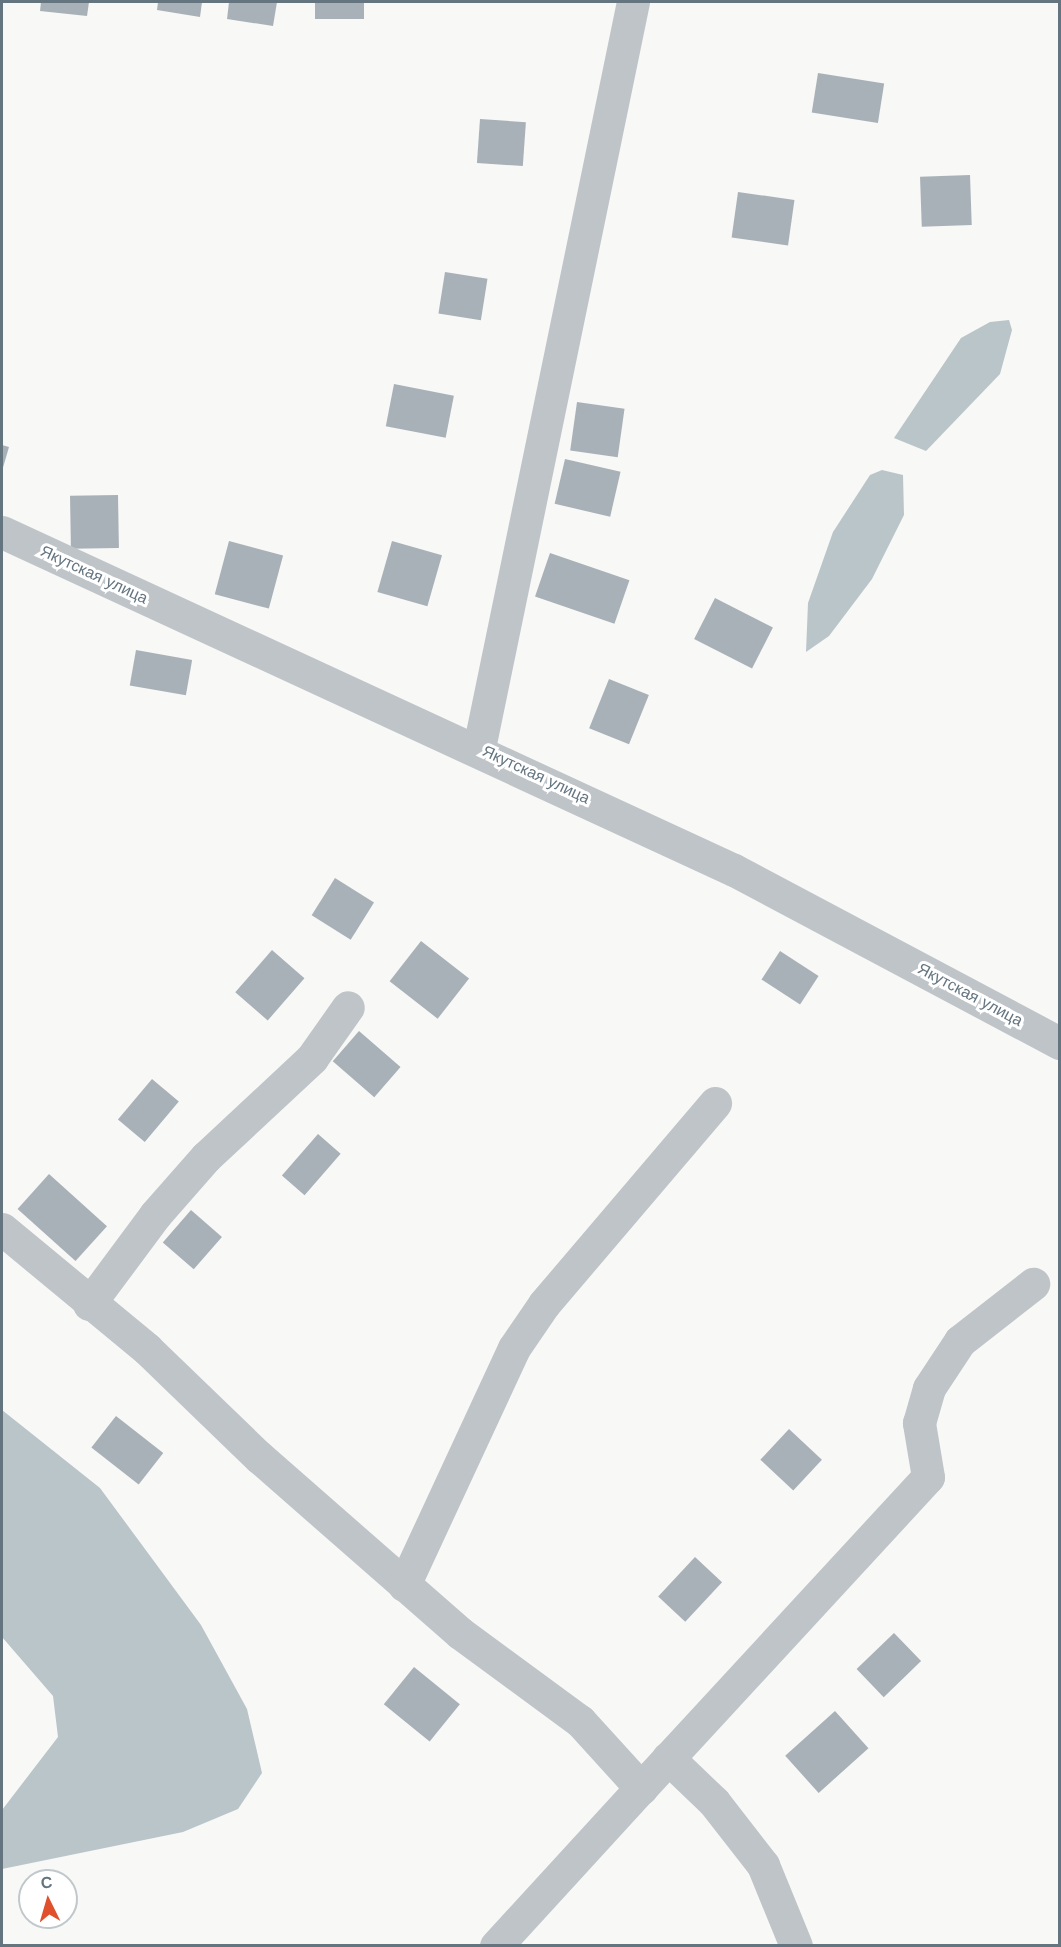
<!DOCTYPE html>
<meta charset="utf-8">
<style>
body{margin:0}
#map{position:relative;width:1061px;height:1947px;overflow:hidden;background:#f8f8f6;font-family:"Work Sans",sans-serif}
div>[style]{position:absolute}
.water>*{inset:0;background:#b9c5c9}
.building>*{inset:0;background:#a8b1b7;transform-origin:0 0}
.minor>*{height:33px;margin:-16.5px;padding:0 16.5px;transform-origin:16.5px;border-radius:16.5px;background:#bfc4c8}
span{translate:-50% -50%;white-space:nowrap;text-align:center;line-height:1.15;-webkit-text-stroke:6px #fff;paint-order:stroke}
.street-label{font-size:16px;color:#647580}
.frame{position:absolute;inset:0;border:3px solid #647580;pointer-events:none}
.north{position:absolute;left:18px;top:1869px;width:60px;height:60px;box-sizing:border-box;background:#fff;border:2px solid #c1c8cc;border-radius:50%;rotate:355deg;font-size:16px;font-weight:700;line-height:24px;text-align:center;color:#647580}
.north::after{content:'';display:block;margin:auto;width:21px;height:27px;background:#e1502d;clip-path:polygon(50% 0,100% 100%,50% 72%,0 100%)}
</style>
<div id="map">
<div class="water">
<i style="clip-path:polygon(1009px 320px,1012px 330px,1000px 374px,926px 451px,894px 438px,961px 338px,990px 322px)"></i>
<i style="clip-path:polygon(882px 470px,903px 475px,904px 515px,872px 579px,829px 636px,806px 652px,808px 603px,833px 532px,870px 475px)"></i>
<i style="clip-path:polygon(2px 1410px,100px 1488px,201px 1625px,247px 1709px,262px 1773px,238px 1809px,183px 1832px,2px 1869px,2px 1810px,58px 1737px,53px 1696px,2px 1637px)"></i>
</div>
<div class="building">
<i style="clip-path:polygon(41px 2px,89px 2px,87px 16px,40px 11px)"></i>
<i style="clip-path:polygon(158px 2px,202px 2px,200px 17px,157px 10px)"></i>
<i style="clip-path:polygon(229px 2px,277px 2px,273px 26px,227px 19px)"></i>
<i style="left:315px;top:2px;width:49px;height:17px"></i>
<i style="left:818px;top:73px;width:67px;height:40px;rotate:9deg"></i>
<i style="left:480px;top:119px;width:46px;height:44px;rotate:4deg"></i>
<i style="left:970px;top:175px;width:50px;height:50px;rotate:88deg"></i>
<i style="left:738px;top:192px;width:57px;height:46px;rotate:8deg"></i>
<i style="left:445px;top:272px;width:43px;height:42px;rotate:9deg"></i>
<i style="left:394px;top:384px;width:61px;height:43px;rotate:11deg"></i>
<i style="left:577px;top:402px;width:48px;height:49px;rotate:8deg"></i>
<i style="clip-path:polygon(2px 445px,9px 447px,2px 471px)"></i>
<i style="left:565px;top:459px;width:57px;height:46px;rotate:13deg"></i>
<i style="left:118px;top:495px;width:53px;height:48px;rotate:89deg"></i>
<i style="left:229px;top:541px;width:56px;height:55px;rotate:15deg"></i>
<i style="left:392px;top:541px;width:52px;height:53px;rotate:16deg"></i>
<i style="left:550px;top:553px;width:84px;height:46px;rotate:19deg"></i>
<i style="left:715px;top:598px;width:65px;height:46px;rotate:27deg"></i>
<i style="left:136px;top:650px;width:57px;height:36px;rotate:10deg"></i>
<i style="left:609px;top:679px;width:43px;height:53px;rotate:22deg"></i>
<i style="left:335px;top:878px;width:46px;height:44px;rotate:32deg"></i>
<i style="left:421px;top:941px;width:61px;height:51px;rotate:38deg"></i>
<i style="left:272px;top:950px;width:43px;height:56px;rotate:41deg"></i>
<i style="left:780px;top:951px;width:46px;height:34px;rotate:33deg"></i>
<i style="left:359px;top:1031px;width:55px;height:40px;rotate:41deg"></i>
<i style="left:152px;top:1079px;width:35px;height:53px;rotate:40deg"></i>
<i style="left:318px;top:1134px;width:30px;height:55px;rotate:41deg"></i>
<i style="left:49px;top:1174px;width:78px;height:47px;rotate:42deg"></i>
<i style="left:191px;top:1210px;width:41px;height:43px;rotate:41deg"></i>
<i style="left:116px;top:1416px;width:60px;height:40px;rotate:38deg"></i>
<i style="left:789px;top:1429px;width:45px;height:42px;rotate:43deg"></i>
<i style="left:695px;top:1557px;width:37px;height:54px;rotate:43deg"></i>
<i style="left:894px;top:1633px;width:39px;height:52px;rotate:46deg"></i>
<i style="left:414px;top:1667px;width:59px;height:48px;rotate:39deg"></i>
<i style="left:835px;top:1711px;width:50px;height:67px;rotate:48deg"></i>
</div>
<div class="minor">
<i style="left:2px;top:532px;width:806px;rotate:24.79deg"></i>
<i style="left:734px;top:870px;width:369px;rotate:28deg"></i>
<i style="left:479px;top:748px;width:762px;rotate:-78.34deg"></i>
<i style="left:2px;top:1229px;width:188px;rotate:39.6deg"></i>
<i style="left:147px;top:1349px;width:156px;rotate:44deg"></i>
<i style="left:259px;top:1457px;width:267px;rotate:41.2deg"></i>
<i style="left:460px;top:1633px;width:149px;rotate:36.3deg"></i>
<i style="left:580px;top:1721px;width:91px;rotate:47.7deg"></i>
<i style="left:641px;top:1788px;width:423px;rotate:-47.3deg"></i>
<i style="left:928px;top:1477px;width:55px;rotate:-99.5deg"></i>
<i style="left:919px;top:1423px;width:36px;rotate:-74deg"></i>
<i style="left:929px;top:1388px;width:56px;rotate:-56.6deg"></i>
<i style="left:960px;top:1341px;width:93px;rotate:-38deg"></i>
<i style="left:89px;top:1304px;width:111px;rotate:-53.4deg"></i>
<i style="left:155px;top:1215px;width:77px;rotate:-48.7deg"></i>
<i style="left:206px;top:1157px;width:145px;rotate:-43deg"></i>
<i style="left:312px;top:1058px;width:62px;rotate:-54.8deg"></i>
<i style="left:404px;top:1585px;width:261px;rotate:-65.1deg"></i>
<i style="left:514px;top:1348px;width:53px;rotate:-55.7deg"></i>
<i style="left:544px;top:1304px;width:264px;rotate:-49.6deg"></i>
<i style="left:668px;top:1758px;width:64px;rotate:43.7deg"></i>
<i style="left:714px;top:1802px;width:80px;rotate:52.1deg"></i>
<i style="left:763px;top:1865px;width:87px;rotate:67.8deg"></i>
<i style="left:496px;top:1946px;width:214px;rotate:-47.5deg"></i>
</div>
<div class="street-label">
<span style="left:94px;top:575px;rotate:25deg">Якутская улица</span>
<span style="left:536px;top:775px;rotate:25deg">Якутская улица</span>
<span style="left:970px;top:995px;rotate:28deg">Якутская улица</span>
</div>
<div class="frame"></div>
<div class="north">С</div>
</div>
